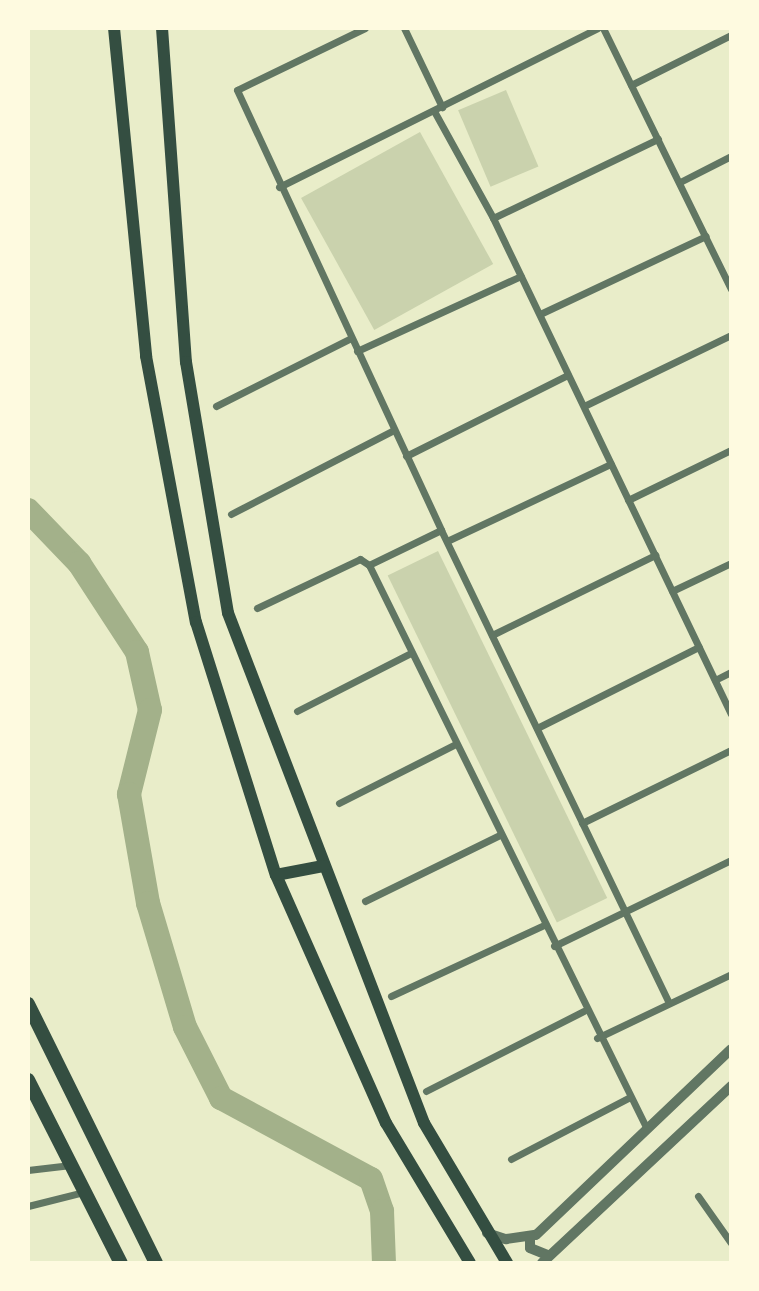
<!DOCTYPE html>
<style>
body{margin:0}
#map{position:relative;width:759px;height:1291px;overflow:hidden;background:#e9edc9;font-family:Roboto,sans-serif}
div>[style]{position:absolute}
.green>*{inset:0;background:#cad2ad;transform-origin:0 0}
.river>*{height:24px;margin:-12px;padding:0 12px;transform-origin:12px;border-radius:12px;background:#a3b18a}
.minor>*{height:7px;margin:-3.5px;padding:0 3.5px;transform-origin:3.5px;border-radius:3.5px;background:#617663}
.tertiary>*{height:10px;margin:-5px;padding:0 5px;transform-origin:5px;border-radius:5px;background:#617663}
.secondary>*{height:12px;margin:-6px;padding:0 6px;transform-origin:6px;border-radius:6px;background:#344e41}
.primary>*{height:14px;margin:-7px;padding:0 7px;transform-origin:7px;border-radius:7px;background:#344e41}
span{translate:-50% -50%;white-space:nowrap;text-align:center;line-height:1.15;-webkit-text-stroke:5px #fefae0;paint-order:stroke}
.frame{position:absolute;inset:0;border:30px solid #fefae0;pointer-events:none}
</style>
<div id="map">
<div class="green">
<i style="left:506px;top:90px;width:83px;height:52px;rotate:67deg"></i>
<i style="left:420px;top:132px;width:151px;height:136px;rotate:61deg"></i>
<i style="left:438px;top:551px;width:386px;height:56px;rotate:64deg"></i>
</div>
<div class="river">
<i style="left:28px;top:510px;width:74px;rotate:46.1deg"></i>
<i style="left:79px;top:563px;width:106px;rotate:56.9deg"></i>
<i style="left:137px;top:652px;width:59px;rotate:77.4deg"></i>
<i style="left:150px;top:710px;width:87px;rotate:104deg"></i>
<i style="left:129px;top:794px;width:111px;rotate:80.1deg"></i>
<i style="left:148px;top:903px;width:129px;rotate:73.4deg"></i>
<i style="left:185px;top:1027px;width:80px;rotate:63.1deg"></i>
<i style="left:221px;top:1098px;width:170px;rotate:28.4deg"></i>
<i style="left:371px;top:1179px;width:34px;rotate:71deg"></i>
<i style="left:382px;top:1211px;width:52px;rotate:87.8deg"></i>
</div>
<div class="minor">
<i style="left:365px;top:28px;width:142px;rotate:154.2deg"></i>
<i style="left:237px;top:90px;width:485px;rotate:65.1deg"></i>
<i style="left:441px;top:530px;width:80px;rotate:154.1deg"></i>
<i style="left:369px;top:565px;width:629px;rotate:63.76deg"></i>
<i style="left:404px;top:28px;width:88px;rotate:64.3deg"></i>
<i style="left:603px;top:28px;width:291px;rotate:63.9deg"></i>
<i style="left:631px;top:85px;width:112px;rotate:-26.6deg"></i>
<i style="left:434px;top:111px;width:122px;rotate:61.1deg"></i>
<i style="left:493px;top:218px;width:550px;rotate:64.37deg"></i>
<i style="left:680px;top:182px;width:57px;rotate:-27deg"></i>
<i style="left:279px;top:187px;width:356px;rotate:-26.5deg"></i>
<i style="left:493px;top:218px;width:183px;rotate:-25.6deg"></i>
<i style="left:540px;top:314px;width:183px;rotate:-25.2deg"></i>
<i style="left:357px;top:351px;width:180px;rotate:-24.6deg"></i>
<i style="left:216px;top:406px;width:151px;rotate:-26.7deg"></i>
<i style="left:584px;top:406px;width:163px;rotate:-25.8deg"></i>
<i style="left:406px;top:456px;width:181px;rotate:-26.6deg"></i>
<i style="left:628px;top:500px;width:114px;rotate:-25.9deg"></i>
<i style="left:231px;top:514px;width:183px;rotate:-27.3deg"></i>
<i style="left:441px;top:530px;width:525px;rotate:64.26deg"></i>
<i style="left:447px;top:541px;width:181px;rotate:-25.2deg"></i>
<i style="left:672px;top:591px;width:65px;rotate:-25.4deg"></i>
<i style="left:257px;top:608px;width:114px;rotate:-25.4deg"></i>
<i style="left:360px;top:559px;width:11px;rotate:34deg"></i>
<i style="left:492px;top:635px;width:182px;rotate:-26.1deg"></i>
<i style="left:715px;top:680px;width:18px;rotate:-27deg"></i>
<i style="left:297px;top:711px;width:128px;rotate:-27deg"></i>
<i style="left:537px;top:728px;width:181px;rotate:-26.6deg"></i>
<i style="left:339px;top:803px;width:131px;rotate:-26.8deg"></i>
<i style="left:582px;top:823px;width:166px;rotate:-26.1deg"></i>
<i style="left:365px;top:901px;width:150px;rotate:-26.1deg"></i>
<i style="left:554px;top:946px;width:197px;rotate:-25.9deg"></i>
<i style="left:391px;top:996px;width:169px;rotate:-24.9deg"></i>
<i style="left:597px;top:1038px;width:148px;rotate:-25.5deg"></i>
<i style="left:426px;top:1091px;width:177px;rotate:-26.9deg"></i>
<i style="left:511px;top:1159px;width:134px;rotate:-27.5deg"></i>
<i style="left:28px;top:1170px;width:43px;rotate:-6.6deg"></i>
<i style="left:698px;top:1196px;width:57px;rotate:54.9deg"></i>
<i style="left:28px;top:1206px;width:58px;rotate:-14deg"></i>
</div>
<div class="tertiary">
<i style="left:487px;top:1233px;width:20px;rotate:18deg"></i>
<i style="left:506px;top:1239px;width:30px;rotate:-8deg"></i>
<i style="left:536px;top:1235px;width:269px;rotate:-43.6deg"></i>
<i style="left:530px;top:1236px;width:12px;rotate:90deg"></i>
<i style="left:530px;top:1248px;width:18px;rotate:22deg"></i>
<i style="left:542px;top:1263px;width:259px;rotate:-43.1deg"></i>
</div>
<div class="secondary">
<i style="left:114px;top:28px;width:330px;rotate:84.4deg"></i>
<i style="left:146px;top:356px;width:271px;rotate:79.4deg"></i>
<i style="left:196px;top:622px;width:265px;rotate:72.5deg"></i>
<i style="left:276px;top:875px;width:271px;rotate:66.1deg"></i>
<i style="left:386px;top:1123px;width:163px;rotate:59deg"></i>
<i style="left:162px;top:28px;width:335px;rotate:85.9deg"></i>
<i style="left:186px;top:362px;width:254px;rotate:80.5deg"></i>
<i style="left:228px;top:613px;width:546px;rotate:68.98deg"></i>
<i style="left:424px;top:1123px;width:163px;rotate:59.3deg"></i>
<i style="left:276px;top:875px;width:48px;rotate:-10.8deg"></i>
</div>
<div class="primary">
<i style="left:28px;top:1004px;width:289px;rotate:63.7deg"></i>
<i style="left:28px;top:1080px;width:205px;rotate:63.1deg"></i>
</div>
<div class="frame"></div>
</div>
